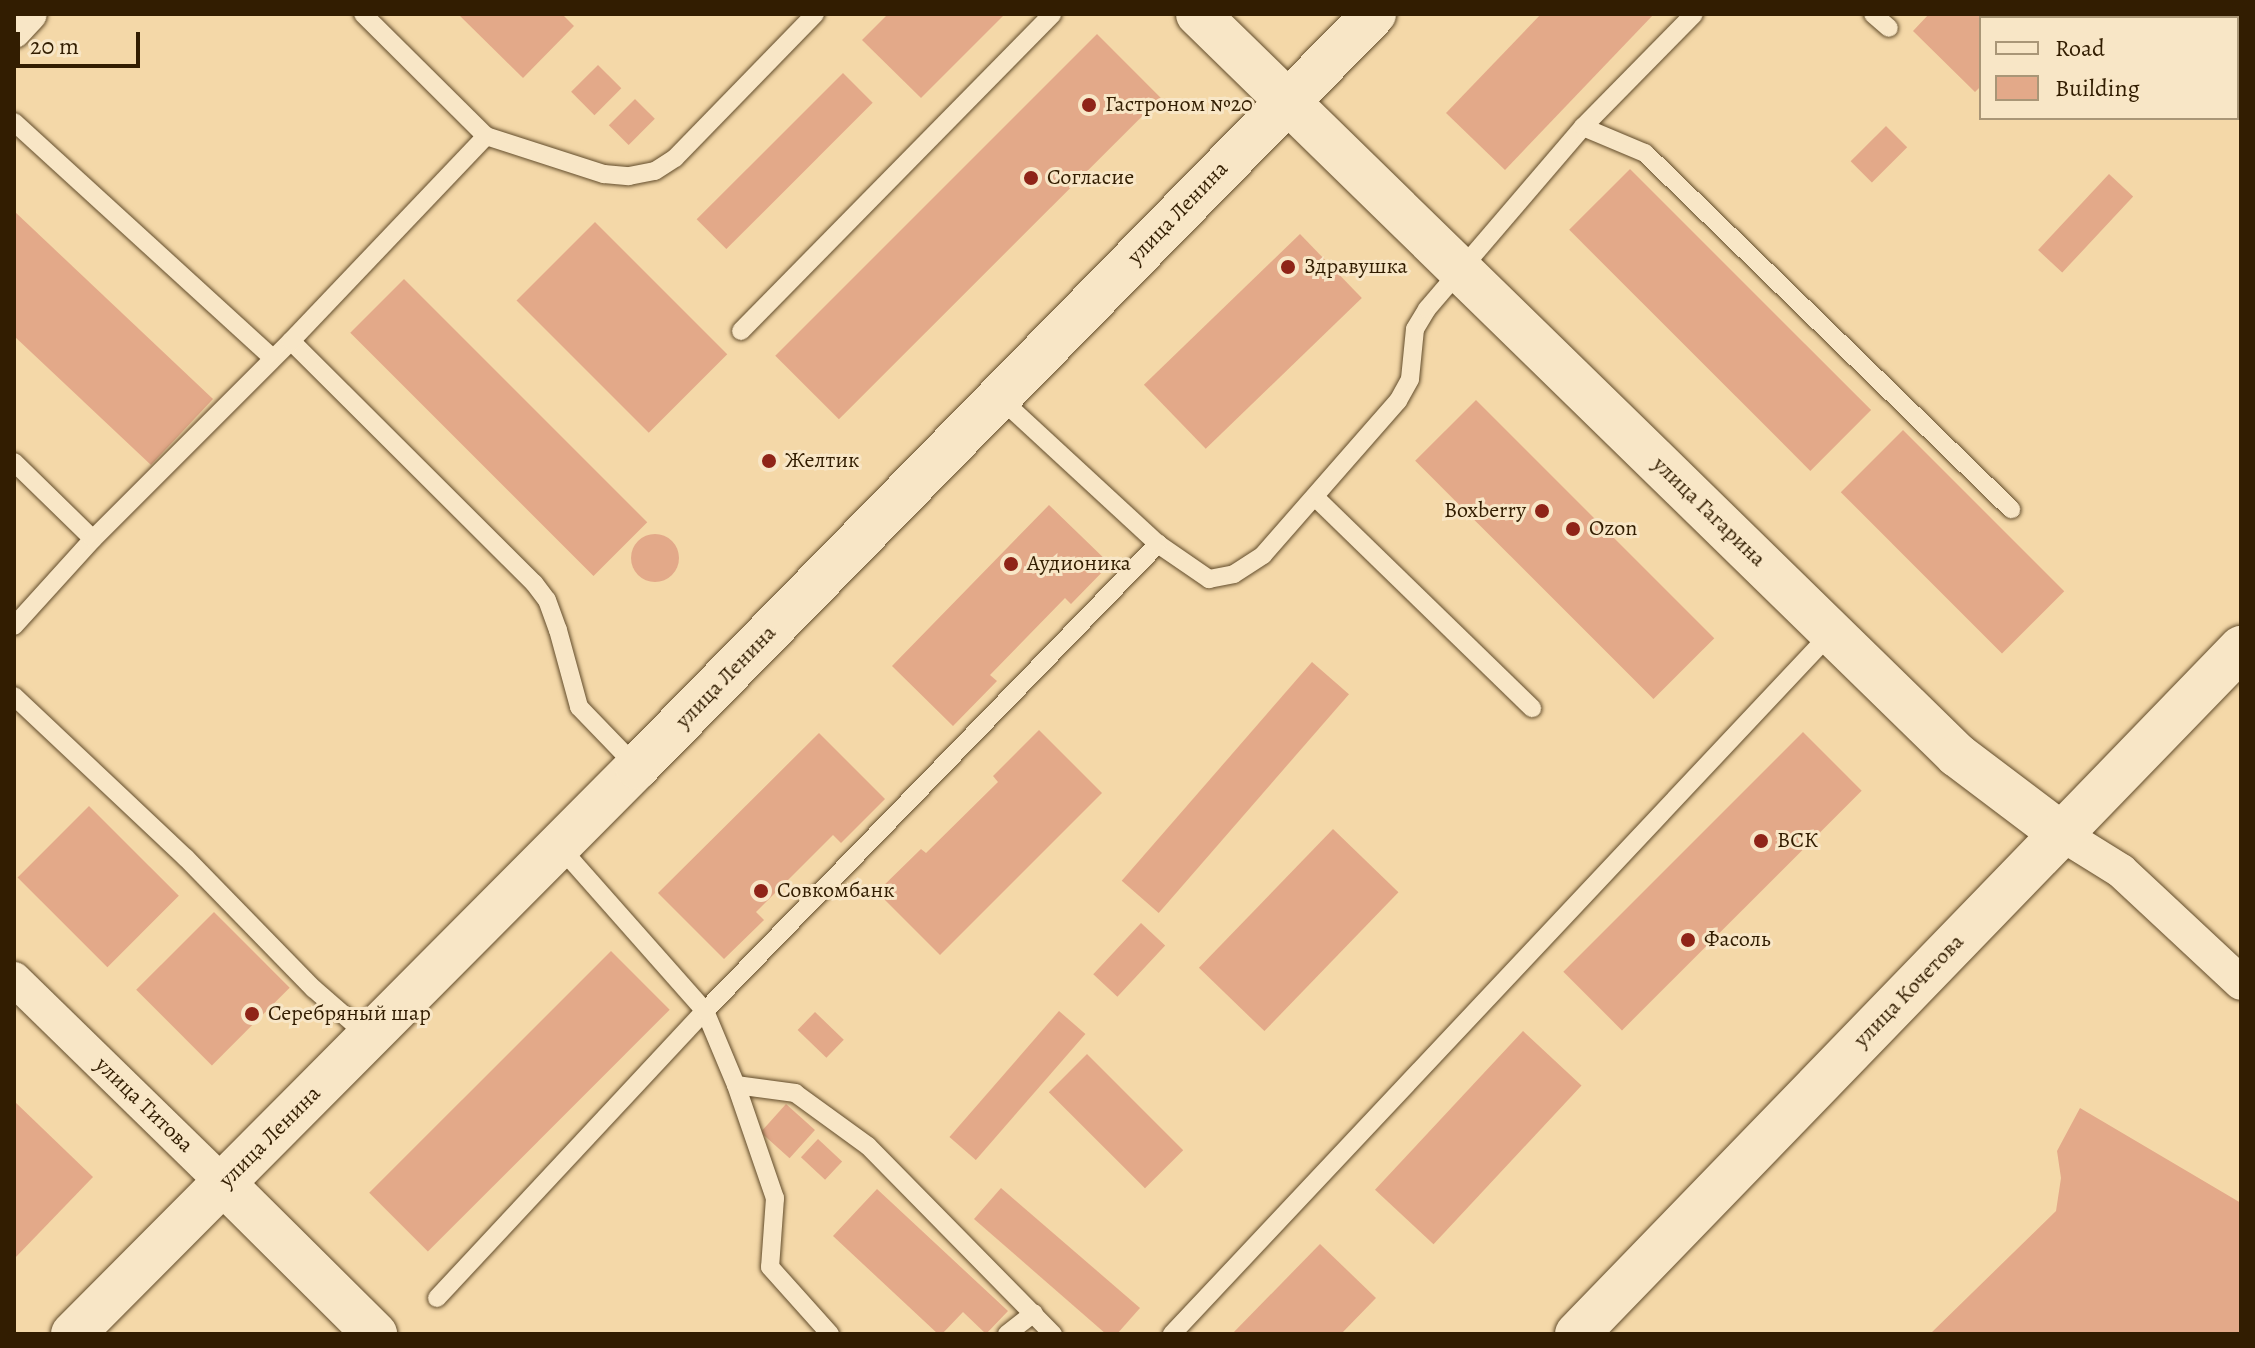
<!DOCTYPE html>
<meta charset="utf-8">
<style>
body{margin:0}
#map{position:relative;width:2255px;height:1348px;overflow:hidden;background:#f4d8a8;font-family:Alegreya,serif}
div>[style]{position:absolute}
.building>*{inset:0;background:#e3a989;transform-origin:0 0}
.round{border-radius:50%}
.roads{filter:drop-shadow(0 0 2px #624c2b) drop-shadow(0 0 2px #624c2b)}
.lane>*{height:18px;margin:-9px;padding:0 9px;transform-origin:9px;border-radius:9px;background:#f8e6c6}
.street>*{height:34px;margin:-17px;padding:0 17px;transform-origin:17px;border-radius:17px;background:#f8e6c6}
.secondary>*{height:44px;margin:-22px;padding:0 22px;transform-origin:22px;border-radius:22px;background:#f8e6c6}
.dots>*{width:22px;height:22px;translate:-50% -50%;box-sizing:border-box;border:4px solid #f8e6c6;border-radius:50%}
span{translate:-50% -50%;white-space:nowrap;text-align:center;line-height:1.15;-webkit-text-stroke:6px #f8e6c6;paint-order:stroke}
.poi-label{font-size:22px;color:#321d01}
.left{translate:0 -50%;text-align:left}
.right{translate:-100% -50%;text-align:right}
.street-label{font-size:22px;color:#321d01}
.frame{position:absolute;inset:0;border:16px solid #321d01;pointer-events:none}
.legend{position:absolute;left:1979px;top:16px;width:260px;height:104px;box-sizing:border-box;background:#f8e6c6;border:2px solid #a99677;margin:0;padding:10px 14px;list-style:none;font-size:24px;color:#321d01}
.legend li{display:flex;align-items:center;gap:16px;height:40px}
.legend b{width:40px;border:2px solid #a99677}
.scale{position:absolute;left:16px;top:32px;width:124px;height:36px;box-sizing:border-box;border:4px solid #321d01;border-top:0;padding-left:10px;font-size:24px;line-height:28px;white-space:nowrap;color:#321d01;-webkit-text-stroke:6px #f8e6c6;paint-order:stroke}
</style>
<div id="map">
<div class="building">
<i style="clip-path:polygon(458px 14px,562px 14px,574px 26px,523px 78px)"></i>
<i style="clip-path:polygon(888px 14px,1005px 14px,921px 98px,862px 40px)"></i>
<i style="clip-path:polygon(1541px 14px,1654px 14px,1505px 170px,1446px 113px)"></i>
<i style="clip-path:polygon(1929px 14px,2093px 14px,2090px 18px,1981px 18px,1981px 86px,1975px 92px,1913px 31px)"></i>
<i style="left:1097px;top:34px;width:90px;height:455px;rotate:45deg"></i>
<i style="left:598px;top:65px;width:33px;height:38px;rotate:45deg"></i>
<i style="left:843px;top:73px;width:42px;height:207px;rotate:45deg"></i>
<i style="left:635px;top:99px;width:28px;height:37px;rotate:45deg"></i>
<i style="left:1886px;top:126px;width:30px;height:50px;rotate:45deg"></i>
<i style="left:1630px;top:169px;width:341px;height:86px;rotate:45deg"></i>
<i style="left:2109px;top:174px;width:33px;height:104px;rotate:43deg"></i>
<i style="clip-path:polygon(14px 211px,213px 399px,151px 465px,14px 336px)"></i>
<i style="left:595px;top:222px;width:187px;height:111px;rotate:45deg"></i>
<i style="left:1300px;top:234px;width:89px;height:217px;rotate:46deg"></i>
<i style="left:404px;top:279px;width:344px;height:76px;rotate:45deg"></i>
<i style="left:1476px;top:400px;width:337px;height:86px;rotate:45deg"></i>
<i style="left:1903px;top:430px;width:228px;height:88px;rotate:45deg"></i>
<i style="clip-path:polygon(1049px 505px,1110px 564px,1071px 604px,1065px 598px,990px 675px,997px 681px,953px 726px,892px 666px)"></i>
<i class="round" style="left:631px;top:534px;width:48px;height:48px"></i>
<i style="left:1312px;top:662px;width:49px;height:290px;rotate:41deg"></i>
<i style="clip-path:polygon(1039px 730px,1102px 793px,940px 955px,877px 892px,921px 849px,926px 853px,998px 782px,993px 776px)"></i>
<i style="left:1803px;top:732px;width:83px;height:339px;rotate:45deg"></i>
<i style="clip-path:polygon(819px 733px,885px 799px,841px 843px,833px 835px,756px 912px,764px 920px,724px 959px,658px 893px)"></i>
<i style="left:89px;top:806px;width:127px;height:101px;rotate:45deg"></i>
<i style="left:1333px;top:829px;width:91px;height:193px;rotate:44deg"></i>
<i style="left:214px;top:912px;width:107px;height:110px;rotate:45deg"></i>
<i style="left:1141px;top:923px;width:33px;height:70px;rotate:43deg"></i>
<i style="left:611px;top:951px;width:83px;height:342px;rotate:45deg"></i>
<i style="left:1059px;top:1011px;width:35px;height:167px;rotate:41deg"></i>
<i style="left:815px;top:1012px;width:40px;height:25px;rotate:44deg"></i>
<i style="left:1523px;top:1031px;width:80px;height:217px;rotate:43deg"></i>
<i style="left:1087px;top:1054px;width:136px;height:54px;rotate:45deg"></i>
<i style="clip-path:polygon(14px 1101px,93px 1177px,14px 1259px)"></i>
<i style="left:786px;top:1104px;width:39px;height:38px;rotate:42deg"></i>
<i style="clip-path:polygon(2080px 1108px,2241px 1203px,2241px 1334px,1930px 1334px,2056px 1211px,2061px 1178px,2057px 1151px)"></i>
<i style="left:818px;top:1139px;width:33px;height:25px;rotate:43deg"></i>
<i style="clip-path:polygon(1001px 1188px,1140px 1308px,1117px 1334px,1106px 1334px,974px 1219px)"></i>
<i style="clip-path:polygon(877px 1189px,1008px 1311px,986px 1334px,963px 1312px,942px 1334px,938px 1334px,833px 1236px)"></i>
<i style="clip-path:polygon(1320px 1244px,1376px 1298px,1341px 1334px,1232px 1334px)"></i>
</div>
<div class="roads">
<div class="lane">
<i style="left:363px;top:14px;width:173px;rotate:44.8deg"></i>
<i style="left:1873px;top:14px;width:21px;rotate:41deg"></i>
<i style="left:14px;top:122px;width:348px;rotate:42.4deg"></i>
<i style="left:1583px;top:127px;width:67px;rotate:22.8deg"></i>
<i style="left:1645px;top:153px;width:511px;rotate:44.21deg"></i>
<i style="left:741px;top:331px;width:444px;rotate:-45.5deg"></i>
<i style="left:291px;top:341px;width:343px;rotate:44.9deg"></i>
<i style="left:534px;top:583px;width:21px;rotate:53deg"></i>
<i style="left:547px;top:600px;width:32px;rotate:70deg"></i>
<i style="left:558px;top:630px;width:80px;rotate:74.7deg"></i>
<i style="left:579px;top:707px;width:83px;rotate:46deg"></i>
<i style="left:14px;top:462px;width:110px;rotate:44.3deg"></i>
<i style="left:1315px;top:497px;width:303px;rotate:44.2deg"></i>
<i style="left:1158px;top:544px;width:62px;rotate:34.5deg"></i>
<i style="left:1209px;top:579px;width:25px;rotate:-11deg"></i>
<i style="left:1234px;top:574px;width:35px;rotate:-33deg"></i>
<i style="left:1263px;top:555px;width:205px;rotate:-48.8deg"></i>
<i style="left:1398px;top:401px;width:25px;rotate:-61deg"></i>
<i style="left:1410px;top:379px;width:50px;rotate:-84.3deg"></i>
<i style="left:1415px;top:329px;width:23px;rotate:-59deg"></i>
<i style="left:1427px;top:309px;width:240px;rotate:-49.4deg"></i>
<i style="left:1583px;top:127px;width:158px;rotate:-45.5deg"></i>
<i style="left:14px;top:626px;width:118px;rotate:-47.8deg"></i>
<i style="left:93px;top:539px;width:280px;rotate:-45deg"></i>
<i style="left:291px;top:341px;width:283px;rotate:-46.4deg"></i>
<i style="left:486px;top:136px;width:124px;rotate:17.9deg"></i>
<i style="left:604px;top:174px;width:25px;rotate:5deg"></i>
<i style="left:629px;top:176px;width:26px;rotate:-11deg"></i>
<i style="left:655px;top:171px;width:24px;rotate:-33deg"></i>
<i style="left:675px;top:158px;width:201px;rotate:-45.8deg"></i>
<i style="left:14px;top:696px;width:236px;rotate:43.3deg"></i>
<i style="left:186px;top:858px;width:183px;rotate:45.7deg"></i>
<i style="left:314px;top:989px;width:73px;rotate:41.1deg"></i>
<i style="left:559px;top:846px;width:220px;rotate:48.5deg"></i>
<i style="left:705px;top:1011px;width:80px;rotate:67.3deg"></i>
<i style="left:736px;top:1085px;width:60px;rotate:7.7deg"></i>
<i style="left:795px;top:1093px;width:90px;rotate:36deg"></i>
<i style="left:868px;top:1146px;width:264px;rotate:45.5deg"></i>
<i style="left:736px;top:1085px;width:120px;rotate:71deg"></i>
<i style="left:775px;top:1198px;width:69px;rotate:94.1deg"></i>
<i style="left:770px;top:1267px;width:90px;rotate:48.2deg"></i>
<i style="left:437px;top:1298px;width:393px;rotate:-47deg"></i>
<i style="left:705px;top:1011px;width:651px;rotate:-45.87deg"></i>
<i style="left:1158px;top:544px;width:215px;rotate:-137.3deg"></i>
<i style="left:1007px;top:1334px;width:34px;rotate:-38deg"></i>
<i style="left:1172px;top:1334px;width:962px;rotate:-46.77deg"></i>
</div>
<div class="street">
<i style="left:14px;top:31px;width:23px;rotate:-47deg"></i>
<i style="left:2060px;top:833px;width:72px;rotate:31.9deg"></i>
<i style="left:2121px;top:871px;width:164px;rotate:43deg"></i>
<i style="left:14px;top:979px;width:293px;rotate:44.3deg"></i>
</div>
<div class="secondary">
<i style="left:1198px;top:14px;width:1061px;rotate:44.31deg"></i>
<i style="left:1957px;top:755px;width:129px;rotate:37.1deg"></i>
<i style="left:224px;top:1184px;width:213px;rotate:44.8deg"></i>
<i style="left:73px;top:1334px;width:800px;rotate:-45.15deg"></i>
<i style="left:637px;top:767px;width:1054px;rotate:-45.62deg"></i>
<i style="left:1577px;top:1334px;width:955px;rotate:-45.93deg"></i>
</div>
</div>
<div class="dots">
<i style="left:1089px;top:105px;background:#8f2418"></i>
<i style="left:1031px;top:178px;background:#8f2418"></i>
<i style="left:1288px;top:267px;background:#8f2418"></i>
<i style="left:769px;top:461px;background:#8f2418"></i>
<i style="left:1542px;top:511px;background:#8f2418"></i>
<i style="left:1573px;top:529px;background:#8f2418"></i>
<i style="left:1011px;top:564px;background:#8f2418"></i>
<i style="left:1761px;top:841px;background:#8f2418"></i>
<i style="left:761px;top:891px;background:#8f2418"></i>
<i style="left:1688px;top:940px;background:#8f2418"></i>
<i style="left:252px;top:1014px;background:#8f2418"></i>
</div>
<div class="poi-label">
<span class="left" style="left:1105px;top:105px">Гастроном №20</span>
<span class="left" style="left:1047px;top:178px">Согласие</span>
<span class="left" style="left:1304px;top:267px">Здравушка</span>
<span class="left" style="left:785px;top:461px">Желтик</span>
<span class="right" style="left:1526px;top:511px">Boxberry</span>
<span class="left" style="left:1589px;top:529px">Ozon</span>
<span class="left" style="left:1027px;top:564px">Аудионика</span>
<span class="left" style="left:1777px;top:841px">ВСК</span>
<span class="left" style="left:777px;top:891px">Совкомбанк</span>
<span class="left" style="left:1704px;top:940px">Фасоль</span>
<span class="left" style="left:268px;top:1014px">Серебряный шар</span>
</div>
<div class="street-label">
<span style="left:1178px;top:213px;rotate:-46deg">улица Ленина</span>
<span style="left:1709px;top:512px;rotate:44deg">улица Гагарина</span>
<span style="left:726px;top:677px;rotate:-46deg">улица Ленина</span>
<span style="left:1909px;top:991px;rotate:-46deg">улица Кочетова</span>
<span style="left:144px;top:1105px;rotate:44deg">улица Титова</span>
<span style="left:270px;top:1137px;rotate:-45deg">улица Ленина</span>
</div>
<div class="frame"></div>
<ul class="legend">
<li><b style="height:10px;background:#f8e6c6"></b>Road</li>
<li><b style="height:22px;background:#e3a989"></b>Building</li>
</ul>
<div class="scale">20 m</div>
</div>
